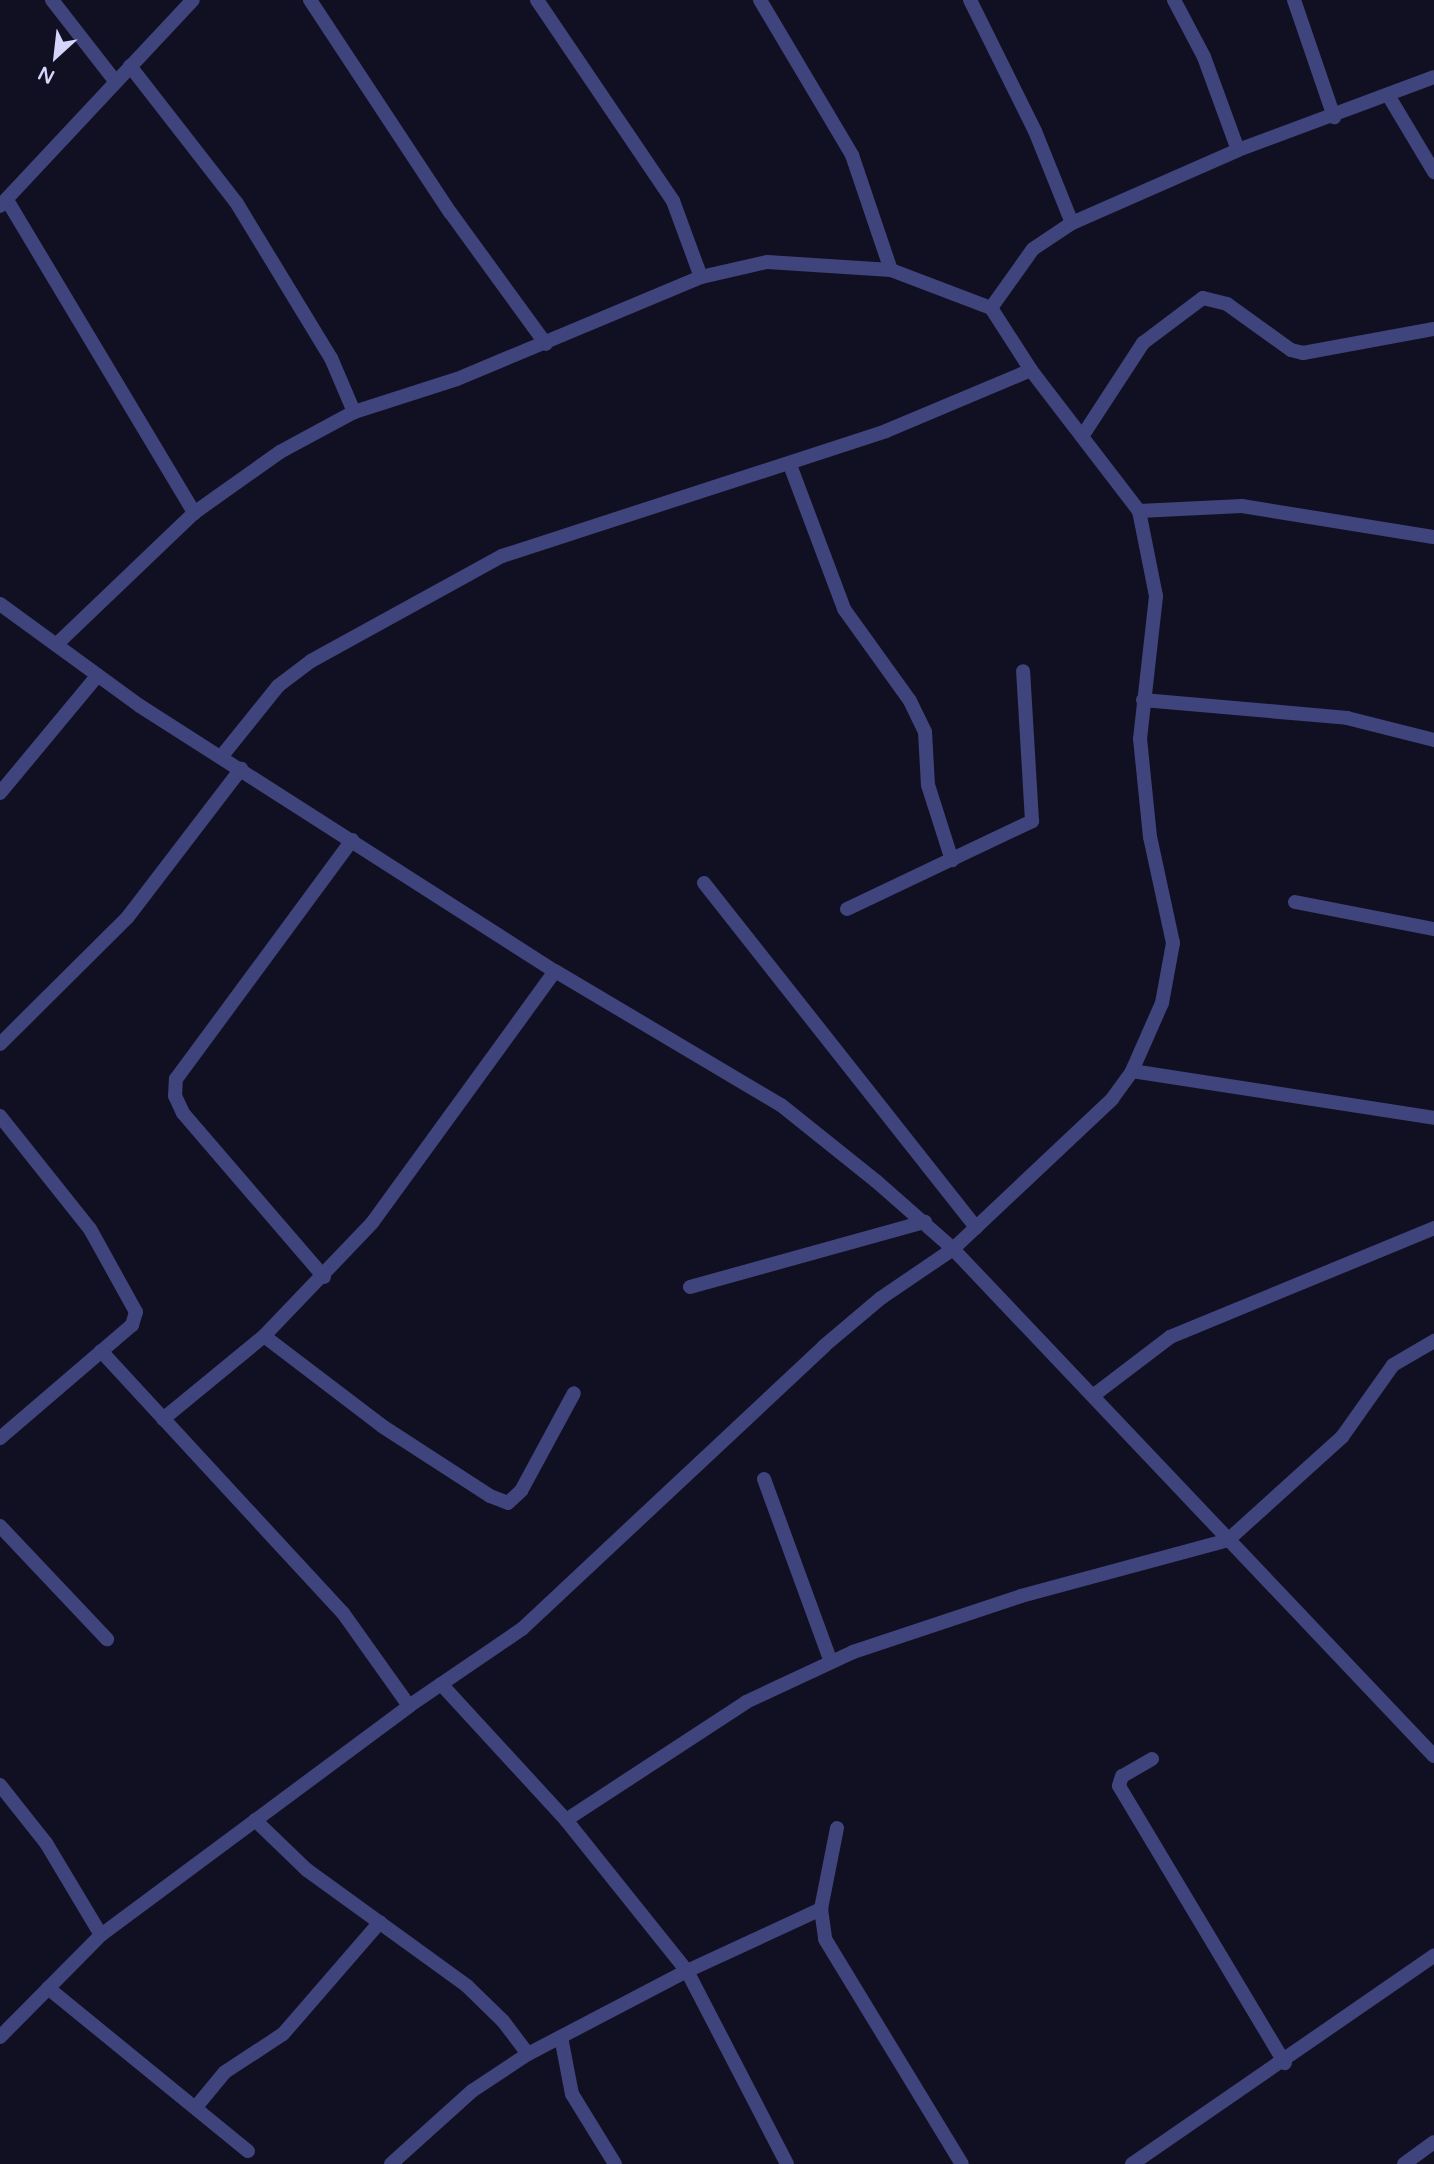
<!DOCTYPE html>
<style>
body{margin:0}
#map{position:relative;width:1434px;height:2164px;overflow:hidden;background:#111022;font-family:"Varela Round",sans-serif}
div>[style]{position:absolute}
.minor>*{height:14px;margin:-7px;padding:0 7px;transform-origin:7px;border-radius:7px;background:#3f447d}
.tertiary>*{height:14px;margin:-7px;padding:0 7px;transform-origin:7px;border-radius:7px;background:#3f447d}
span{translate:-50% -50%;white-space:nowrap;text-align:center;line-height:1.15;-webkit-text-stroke:5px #111022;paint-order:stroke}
.north{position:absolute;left:21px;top:21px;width:70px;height:70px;-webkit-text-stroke:5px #111022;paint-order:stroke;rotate:207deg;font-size:19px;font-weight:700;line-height:28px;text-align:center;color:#d5d5fb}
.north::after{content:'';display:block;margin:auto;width:24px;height:32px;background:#d5d5fb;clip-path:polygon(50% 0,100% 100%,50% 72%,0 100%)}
</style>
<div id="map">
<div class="minor">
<i style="left:52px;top:0;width:103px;rotate:52.1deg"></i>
<i style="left:310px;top:0;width:254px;rotate:56.6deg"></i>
<i style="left:450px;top:212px;width:163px;rotate:54deg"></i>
<i style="left:537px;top:0;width:243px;rotate:55.9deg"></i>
<i style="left:673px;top:201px;width:81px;rotate:69.8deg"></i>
<i style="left:760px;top:0;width:180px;rotate:59.3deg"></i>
<i style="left:852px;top:155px;width:121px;rotate:71.3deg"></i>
<i style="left:970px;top:0;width:146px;rotate:63.6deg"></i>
<i style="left:1035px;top:131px;width:99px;rotate:68.1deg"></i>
<i style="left:1174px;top:0;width:64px;rotate:62.2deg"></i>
<i style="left:1204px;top:57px;width:99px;rotate:69.9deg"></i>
<i style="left:1294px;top:0;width:124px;rotate:71.1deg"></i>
<i style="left:130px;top:66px;width:172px;rotate:52.1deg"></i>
<i style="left:236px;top:202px;width:183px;rotate:58.7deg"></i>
<i style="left:331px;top:358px;width:59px;rotate:66.9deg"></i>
<i style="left:1388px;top:95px;width:90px;rotate:59.1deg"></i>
<i style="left:7px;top:200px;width:365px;rotate:59.1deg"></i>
<i style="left:0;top:206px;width:282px;rotate:-46.9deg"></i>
<i style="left:991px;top:308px;width:72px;rotate:-54.6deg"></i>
<i style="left:1033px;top:249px;width:47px;rotate:-33.7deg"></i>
<i style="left:1072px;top:223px;width:181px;rotate:-23.7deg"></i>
<i style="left:1238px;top:150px;width:209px;rotate:-20.4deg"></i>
<i style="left:1083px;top:435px;width:110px;rotate:-56.9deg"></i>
<i style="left:1143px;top:343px;width:75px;rotate:-36.9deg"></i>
<i style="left:1203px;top:298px;width:25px;rotate:14deg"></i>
<i style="left:1227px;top:304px;width:79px;rotate:35.7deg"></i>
<i style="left:1291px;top:350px;width:12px;rotate:14deg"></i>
<i style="left:1303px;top:353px;width:133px;rotate:-10.4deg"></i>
<i style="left:790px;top:465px;width:154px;rotate:69.4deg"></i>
<i style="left:844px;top:609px;width:113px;rotate:54.3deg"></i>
<i style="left:910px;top:701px;width:34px;rotate:64deg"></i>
<i style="left:925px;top:732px;width:53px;rotate:86.8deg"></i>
<i style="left:928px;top:785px;width:79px;rotate:72.3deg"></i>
<i style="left:1139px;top:511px;width:103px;rotate:-2.8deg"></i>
<i style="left:1242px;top:506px;width:194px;rotate:9.2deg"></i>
<i style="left:1143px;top:700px;width:205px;rotate:5deg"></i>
<i style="left:1347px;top:718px;width:90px;rotate:14.2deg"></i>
<i style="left:221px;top:757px;width:91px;rotate:-51.2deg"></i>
<i style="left:278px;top:686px;width:41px;rotate:-37.1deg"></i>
<i style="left:311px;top:661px;width:218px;rotate:-28.8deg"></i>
<i style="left:502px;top:556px;width:404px;rotate:-18deg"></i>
<i style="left:886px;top:431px;width:157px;rotate:-22.8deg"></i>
<i style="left:0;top:793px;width:153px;rotate:-50.3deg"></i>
<i style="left:704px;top:883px;width:439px;rotate:51.7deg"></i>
<i style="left:1295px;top:902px;width:142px;rotate:11deg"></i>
<i style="left:847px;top:909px;width:205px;rotate:-25.4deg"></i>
<i style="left:1032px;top:821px;width:150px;rotate:-93.4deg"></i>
<i style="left:0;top:1044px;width:179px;rotate:-44.8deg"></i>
<i style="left:127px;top:918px;width:188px;rotate:-52.6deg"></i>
<i style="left:1132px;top:1071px;width:306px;rotate:8.8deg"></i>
<i style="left:0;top:1116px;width:144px;rotate:51.5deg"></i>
<i style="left:90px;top:1229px;width:95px;rotate:61deg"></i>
<i style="left:136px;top:1312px;width:14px;rotate:107deg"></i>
<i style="left:132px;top:1325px;width:174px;rotate:139.4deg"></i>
<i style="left:324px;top:1277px;width:216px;rotate:-130.7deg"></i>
<i style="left:183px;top:1113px;width:19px;rotate:-115deg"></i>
<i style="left:175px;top:1096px;width:17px;rotate:-87deg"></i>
<i style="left:176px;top:1079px;width:297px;rotate:-53.6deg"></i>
<i style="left:690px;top:1287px;width:244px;rotate:-15.5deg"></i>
<i style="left:264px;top:1336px;width:148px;rotate:37.3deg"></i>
<i style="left:382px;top:1426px;width:129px;rotate:32.9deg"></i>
<i style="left:490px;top:1496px;width:19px;rotate:21deg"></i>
<i style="left:508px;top:1503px;width:18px;rotate:-43deg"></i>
<i style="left:521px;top:1491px;width:111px;rotate:-61.6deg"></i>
<i style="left:101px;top:1351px;width:357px;rotate:47.3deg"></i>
<i style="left:343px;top:1613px;width:114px;rotate:54.6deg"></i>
<i style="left:1094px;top:1395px;width:96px;rotate:-37.3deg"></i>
<i style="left:1170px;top:1337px;width:286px;rotate:-22.4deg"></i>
<i style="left:163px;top:1419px;width:131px;rotate:-39.4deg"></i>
<i style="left:264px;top:1336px;width:156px;rotate:-46.3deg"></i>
<i style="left:372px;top:1223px;width:311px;rotate:-54deg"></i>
<i style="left:764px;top:1479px;width:195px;rotate:69.9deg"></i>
<i style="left:0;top:1526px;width:156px;rotate:46.6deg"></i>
<i style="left:441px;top:1684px;width:185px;rotate:47.4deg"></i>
<i style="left:566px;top:1820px;width:193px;rotate:51.3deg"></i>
<i style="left:687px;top:1971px;width:217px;rotate:62.6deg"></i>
<i style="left:1152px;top:1759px;width:34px;rotate:150deg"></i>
<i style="left:1122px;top:1776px;width:10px;rotate:107deg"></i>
<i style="left:1119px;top:1786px;width:323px;rotate:59.1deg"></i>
<i style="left:0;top:1785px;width:74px;rotate:51.6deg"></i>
<i style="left:46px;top:1843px;width:107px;rotate:59.1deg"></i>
<i style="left:255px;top:1820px;width:72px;rotate:43.9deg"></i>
<i style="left:307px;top:1870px;width:198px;rotate:35.9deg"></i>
<i style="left:467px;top:1986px;width:50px;rotate:44.2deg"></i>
<i style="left:503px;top:2021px;width:41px;rotate:52.9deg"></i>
<i style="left:566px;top:1820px;width:215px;rotate:-33.2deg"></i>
<i style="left:746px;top:1702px;width:118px;rotate:-25deg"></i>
<i style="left:853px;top:1652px;width:177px;rotate:-18.4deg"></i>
<i style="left:1021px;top:1596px;width:214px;rotate:-15.1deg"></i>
<i style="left:1228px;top:1540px;width:154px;rotate:-42.1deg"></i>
<i style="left:1342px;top:1437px;width:88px;rotate:-54.7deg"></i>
<i style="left:1393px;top:1365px;width:48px;rotate:-30.3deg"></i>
<i style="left:837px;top:1828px;width:83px;rotate:101.2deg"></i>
<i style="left:821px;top:1909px;width:30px;rotate:82deg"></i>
<i style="left:825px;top:1939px;width:263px;rotate:58.7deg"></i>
<i style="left:48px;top:1988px;width:258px;rotate:39.2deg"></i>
<i style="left:0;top:2037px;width:144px;rotate:-45.3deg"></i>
<i style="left:101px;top:1935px;width:384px;rotate:-36.6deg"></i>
<i style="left:409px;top:1706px;width:137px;rotate:-34.3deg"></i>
<i style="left:522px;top:1629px;width:414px;rotate:-43.1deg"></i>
<i style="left:824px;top:1346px;width:75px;rotate:-40.1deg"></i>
<i style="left:881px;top:1298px;width:87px;rotate:-34.2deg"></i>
<i style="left:953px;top:1249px;width:219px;rotate:-43.3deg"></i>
<i style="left:1112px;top:1099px;width:34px;rotate:-54deg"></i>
<i style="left:1132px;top:1071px;width:74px;rotate:-66.2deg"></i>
<i style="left:1162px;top:1003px;width:61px;rotate:-79.6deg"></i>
<i style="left:1173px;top:943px;width:108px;rotate:-102.2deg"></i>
<i style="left:1150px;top:837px;width:99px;rotate:-95.8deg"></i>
<i style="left:1140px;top:739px;width:144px;rotate:-83.6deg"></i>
<i style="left:1156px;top:596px;width:87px;rotate:-101.3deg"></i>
<i style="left:1139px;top:511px;width:178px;rotate:-127.5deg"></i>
<i style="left:1031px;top:370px;width:74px;rotate:-122.8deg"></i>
<i style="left:991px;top:308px;width:107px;rotate:-159.2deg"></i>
<i style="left:891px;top:270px;width:124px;rotate:-176.3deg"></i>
<i style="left:767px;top:262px;width:68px;rotate:167.2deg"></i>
<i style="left:701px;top:277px;width:264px;rotate:157.3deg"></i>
<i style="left:457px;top:379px;width:108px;rotate:162.2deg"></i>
<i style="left:354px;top:412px;width:84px;rotate:151.6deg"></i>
<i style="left:280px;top:452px;width:105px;rotate:144.7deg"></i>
<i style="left:194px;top:513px;width:190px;rotate:136.3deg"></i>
<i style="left:561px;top:2037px;width:58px;rotate:79.1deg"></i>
<i style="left:572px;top:2094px;width:82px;rotate:58.4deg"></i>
<i style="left:196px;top:2107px;width:45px;rotate:-50.4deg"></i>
<i style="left:225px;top:2072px;width:69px;rotate:-33.2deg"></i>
<i style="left:283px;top:2034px;width:148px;rotate:-49.1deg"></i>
<i style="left:391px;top:2164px;width:109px;rotate:-42deg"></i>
<i style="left:472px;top:2091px;width:67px;rotate:-33.5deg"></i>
<i style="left:528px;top:2054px;width:179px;rotate:-27.6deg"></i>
<i style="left:687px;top:1971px;width:148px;rotate:-24.8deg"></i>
<i style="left:1404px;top:2164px;width:37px;rotate:-36deg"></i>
</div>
<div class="tertiary">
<i style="left:0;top:604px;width:173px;rotate:36.1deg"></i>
<i style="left:140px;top:706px;width:492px;rotate:32.6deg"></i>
<i style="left:555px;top:971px;width:263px;rotate:30.7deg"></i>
<i style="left:781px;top:1105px;width:122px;rotate:38.7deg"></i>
<i style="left:876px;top:1181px;width:103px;rotate:41.4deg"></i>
<i style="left:953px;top:1249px;width:699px;rotate:46.51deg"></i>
<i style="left:1132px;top:2164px;width:367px;rotate:-34.6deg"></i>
</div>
<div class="north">N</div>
</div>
